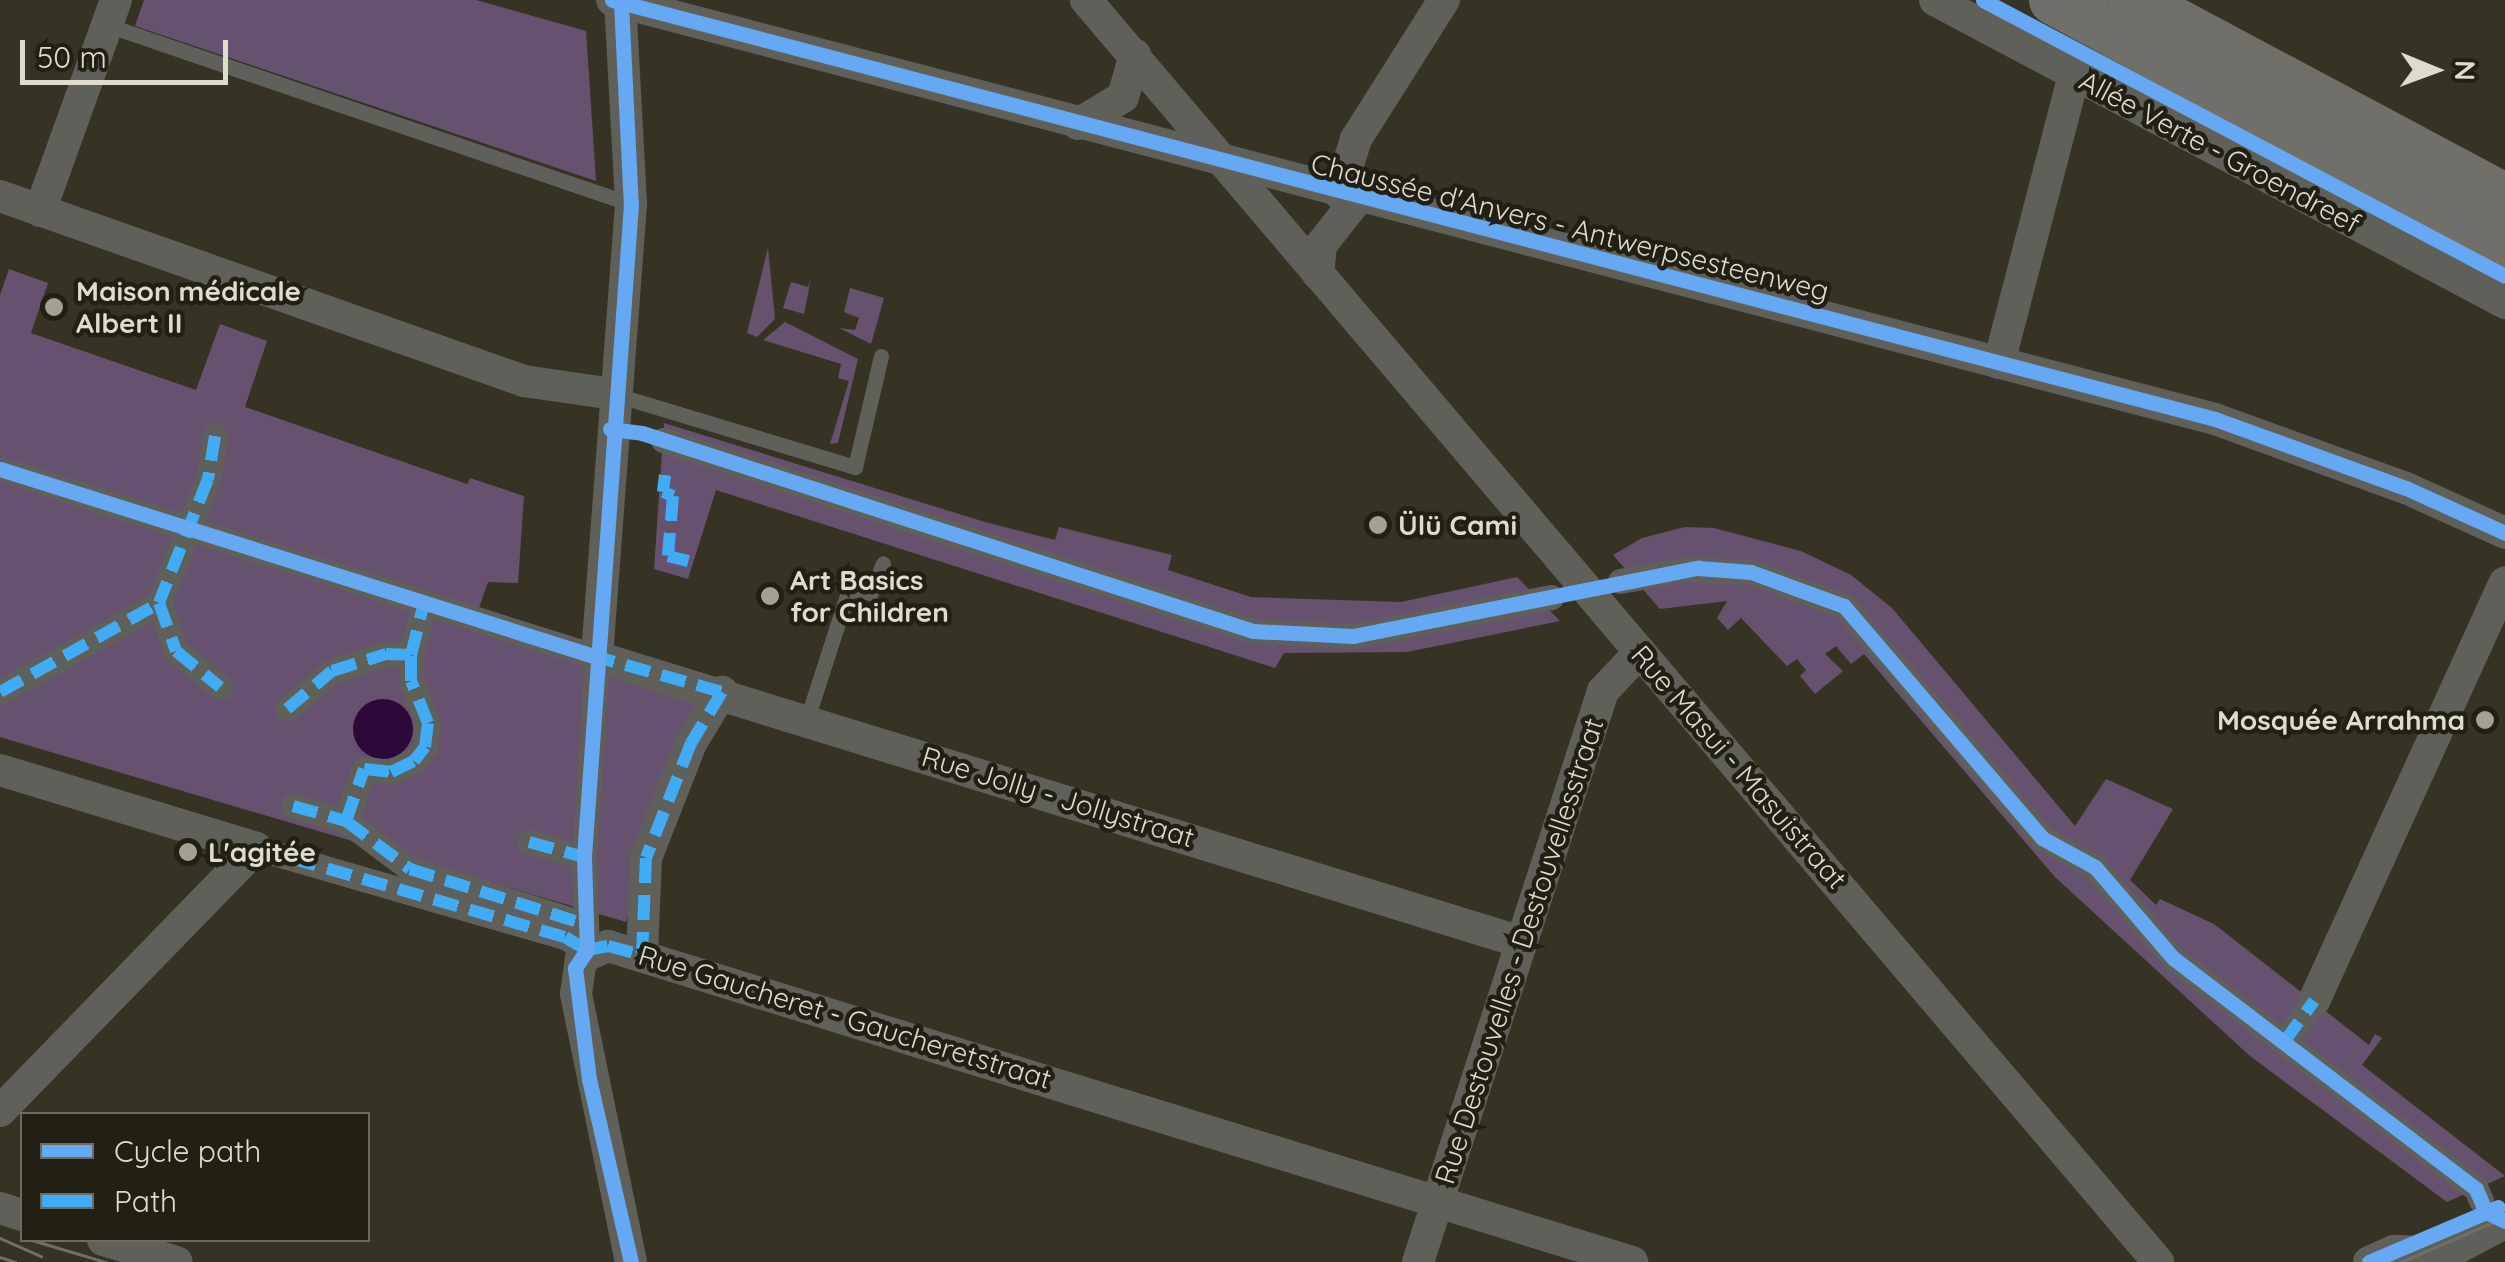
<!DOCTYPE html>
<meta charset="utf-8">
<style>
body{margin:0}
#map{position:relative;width:2505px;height:1262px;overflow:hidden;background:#363325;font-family:Quicksand,sans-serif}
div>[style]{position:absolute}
.green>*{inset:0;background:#66526e}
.water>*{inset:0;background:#2c0938}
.round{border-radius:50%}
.service>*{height:15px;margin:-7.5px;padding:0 7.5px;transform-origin:7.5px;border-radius:7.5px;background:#60605b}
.pedestrian>*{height:25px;margin:-12.5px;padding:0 12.5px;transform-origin:12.5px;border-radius:12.5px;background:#60605b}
.minor>*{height:32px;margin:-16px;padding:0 16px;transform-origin:16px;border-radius:16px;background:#60605b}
.primary>*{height:50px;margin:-25px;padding:0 25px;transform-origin:25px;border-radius:25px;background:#716f69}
.tram>*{height:2.5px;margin:-1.25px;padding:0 1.25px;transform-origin:1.25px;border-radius:1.25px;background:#6f6e67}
.quiet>*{height:12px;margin-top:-6px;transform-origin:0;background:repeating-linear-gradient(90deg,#42abf6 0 25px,transparent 0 37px)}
.cycleway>*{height:15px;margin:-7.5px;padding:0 7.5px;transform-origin:7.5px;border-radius:7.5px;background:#66a8f1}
.dots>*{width:28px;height:28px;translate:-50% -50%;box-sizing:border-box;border:5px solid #221f14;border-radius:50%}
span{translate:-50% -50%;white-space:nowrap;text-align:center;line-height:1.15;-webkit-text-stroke:9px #221f14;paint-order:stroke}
.street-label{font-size:28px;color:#dfdccd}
.poi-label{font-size:28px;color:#dfdccd;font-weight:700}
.left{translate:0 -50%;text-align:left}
.right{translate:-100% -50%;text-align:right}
.legend{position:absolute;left:20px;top:1112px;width:350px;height:130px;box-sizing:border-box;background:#221f14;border:2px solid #6e6b5e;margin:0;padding:12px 18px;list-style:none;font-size:30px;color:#dfdccd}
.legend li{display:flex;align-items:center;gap:20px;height:50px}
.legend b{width:50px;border:2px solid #6e6b5e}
.north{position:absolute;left:2385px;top:20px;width:100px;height:100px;-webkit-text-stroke:8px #221f14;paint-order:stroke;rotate:91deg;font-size:28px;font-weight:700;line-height:40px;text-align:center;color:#dfdccd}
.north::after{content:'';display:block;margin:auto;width:35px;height:45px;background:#dfdccd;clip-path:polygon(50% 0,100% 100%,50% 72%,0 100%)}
.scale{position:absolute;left:20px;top:40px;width:208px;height:45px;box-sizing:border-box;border:5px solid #dfdccd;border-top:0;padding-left:12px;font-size:30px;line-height:35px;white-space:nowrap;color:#dfdccd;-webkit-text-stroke:8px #221f14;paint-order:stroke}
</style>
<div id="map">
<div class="green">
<i style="clip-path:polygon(144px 0,476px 0,586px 31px,596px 181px,135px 26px)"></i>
<i style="clip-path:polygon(768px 248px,775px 319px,757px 337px,747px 333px)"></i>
<i style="clip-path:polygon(9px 269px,48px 283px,31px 333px,196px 390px,220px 324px,267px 341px,245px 407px,467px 484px,470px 478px,524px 496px,518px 583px,488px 582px,474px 622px,703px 694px,656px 805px,626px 922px,0 737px,0 295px)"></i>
<i style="clip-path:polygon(811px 278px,804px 314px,783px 308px,791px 282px,808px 287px)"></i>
<i style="clip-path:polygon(850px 288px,884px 298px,871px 344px,839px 328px,855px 330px,859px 318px,844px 312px)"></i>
<i style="clip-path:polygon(785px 322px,858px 359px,838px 443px,830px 444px,849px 381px,838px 378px,841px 364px,763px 340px)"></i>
<i style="clip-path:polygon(664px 423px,985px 522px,1055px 540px,1059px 527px,1172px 555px,1168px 570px,1251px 597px,1401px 602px,1517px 577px,1560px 621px,1407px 652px,1284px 653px,1275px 668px,716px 490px,688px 579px,654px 569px)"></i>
<i style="clip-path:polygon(1685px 527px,1714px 528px,1801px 551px,1851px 575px,1892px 608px,2075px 826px,2106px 779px,2173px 809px,2130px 880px,2156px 905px,2160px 899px,2214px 924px,2369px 1045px,2375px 1034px,2382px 1038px,2362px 1065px,2505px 1176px,2447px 1202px,2250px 1056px,2055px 877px,1864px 654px,1851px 664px,1836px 646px,1825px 654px,1843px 671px,1815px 694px,1800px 676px,1806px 670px,1797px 659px,1787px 666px,1741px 618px,1728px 630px,1717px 618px,1727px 601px,1660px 609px,1613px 555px,1642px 538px)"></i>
</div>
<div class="water">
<i class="round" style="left:353px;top:699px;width:60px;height:60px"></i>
</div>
<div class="service">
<i style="left:107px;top:25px;width:554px;rotate:18.86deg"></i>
<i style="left:613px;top:394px;width:253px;rotate:16.8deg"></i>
<i style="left:855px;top:467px;width:114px;rotate:-76.8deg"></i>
<i style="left:807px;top:719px;width:137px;rotate:-72.1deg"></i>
<i style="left:849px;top:589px;width:22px;rotate:10deg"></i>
<i style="left:871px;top:593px;width:32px;rotate:-68deg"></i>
</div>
<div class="pedestrian">
<i style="left:215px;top:436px;width:44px;rotate:99.2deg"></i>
<i style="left:208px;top:479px;width:133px;rotate:111.6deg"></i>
<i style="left:159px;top:603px;width:51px;rotate:70.5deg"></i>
<i style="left:176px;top:651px;width:57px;rotate:39.3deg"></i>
<i style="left:663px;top:440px;width:620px;rotate:17.94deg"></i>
<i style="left:1253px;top:631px;width:100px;rotate:2.9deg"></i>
<i style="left:1353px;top:636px;width:202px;rotate:-11.1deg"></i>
<i style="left:0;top:469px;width:626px;rotate:17.48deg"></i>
<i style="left:597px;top:657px;width:200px;rotate:93.7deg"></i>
<i style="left:584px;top:857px;width:93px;rotate:88.2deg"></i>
<i style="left:1620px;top:581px;width:68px;rotate:-10.2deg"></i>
<i style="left:1687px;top:569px;width:64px;rotate:2.7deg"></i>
<i style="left:1751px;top:572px;width:99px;rotate:20.1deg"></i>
<i style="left:1844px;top:606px;width:305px;rotate:49.5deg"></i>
<i style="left:2042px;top:838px;width:60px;rotate:28.7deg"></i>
<i style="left:2095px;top:867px;width:120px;rotate:49.4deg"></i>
<i style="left:2173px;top:958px;width:381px;rotate:37.3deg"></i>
<i style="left:2476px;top:1189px;width:12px;rotate:66deg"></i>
<i style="left:0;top:692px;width:182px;rotate:-29.2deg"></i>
<i style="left:287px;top:709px;width:59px;rotate:-40.2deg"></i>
<i style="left:332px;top:671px;width:57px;rotate:-17.5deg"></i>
<i style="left:386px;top:654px;width:25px;rotate:2deg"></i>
<i style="left:293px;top:806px;width:55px;rotate:15.8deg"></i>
<i style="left:346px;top:821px;width:80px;rotate:36.9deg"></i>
<i style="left:410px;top:869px;width:182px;rotate:17.5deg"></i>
<i style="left:346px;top:821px;width:55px;rotate:-70.9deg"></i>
<i style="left:364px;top:769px;width:27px;rotate:6deg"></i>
<i style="left:391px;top:772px;width:25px;rotate:-26deg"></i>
<i style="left:414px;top:761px;width:18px;rotate:-52deg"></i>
<i style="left:425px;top:747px;width:24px;rotate:-83deg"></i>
<i style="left:428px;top:723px;width:45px;rotate:-112deg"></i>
<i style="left:411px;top:681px;width:26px;rotate:-90deg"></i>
<i style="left:411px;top:655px;width:54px;rotate:-76deg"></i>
<i style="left:529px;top:842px;width:57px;rotate:15.3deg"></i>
<i style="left:256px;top:848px;width:322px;rotate:16.1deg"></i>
<i style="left:565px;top:937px;width:26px;rotate:31deg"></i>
<i style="left:2284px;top:1042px;width:51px;rotate:-53.8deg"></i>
</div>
<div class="minor">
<i style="left:612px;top:0;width:1657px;rotate:14.65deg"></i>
<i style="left:2215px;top:419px;width:203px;rotate:19.9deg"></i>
<i style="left:2406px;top:488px;width:109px;rotate:24.4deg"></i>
<i style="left:620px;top:0;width:204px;rotate:86.9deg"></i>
<i style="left:631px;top:204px;width:454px;rotate:94.3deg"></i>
<i style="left:597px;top:657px;width:964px;rotate:17.14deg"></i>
<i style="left:1086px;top:0;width:1656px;rotate:49.65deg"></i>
<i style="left:1935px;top:0;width:646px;rotate:27.99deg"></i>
<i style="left:1078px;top:124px;width:52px;rotate:-31deg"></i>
<i style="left:1123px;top:97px;width:44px;rotate:-74.1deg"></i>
<i style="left:1339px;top:193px;width:57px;rotate:-72.5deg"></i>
<i style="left:1356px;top:139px;width:165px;rotate:-57.7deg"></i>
<i style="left:0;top:196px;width:556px;rotate:19.45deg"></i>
<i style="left:524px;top:381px;width:90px;rotate:8.3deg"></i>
<i style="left:40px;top:211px;width:224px;rotate:-70.2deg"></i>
<i style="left:1318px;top:274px;width:29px;rotate:-84deg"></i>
<i style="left:1321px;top:245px;width:60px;rotate:-51.8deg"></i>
<i style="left:1999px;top:363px;width:298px;rotate:-75.4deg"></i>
<i style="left:0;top:770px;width:268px;rotate:16.9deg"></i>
<i style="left:256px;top:848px;width:367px;rotate:134.2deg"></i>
<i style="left:642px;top:953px;width:95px;rotate:-87.6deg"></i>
<i style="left:646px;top:858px;width:123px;rotate:-68.6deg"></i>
<i style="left:691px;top:743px;width:60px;rotate:-58.7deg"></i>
<i style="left:2314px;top:1001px;width:460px;rotate:-65.5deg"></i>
<i style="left:0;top:1208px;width:23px;rotate:18deg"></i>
<i style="left:103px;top:1240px;width:77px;rotate:16.6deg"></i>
<i style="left:631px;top:1262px;width:274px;rotate:-101.6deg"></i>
<i style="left:576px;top:994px;width:36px;rotate:-82deg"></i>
<i style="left:581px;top:958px;width:30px;rotate:-24deg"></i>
<i style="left:608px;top:946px;width:1072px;rotate:17.15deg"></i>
<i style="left:1418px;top:1262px;width:600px;rotate:-72.05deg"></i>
<i style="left:1603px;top:691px;width:54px;rotate:-46.5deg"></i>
<i style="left:2369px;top:1262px;width:27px;rotate:-24deg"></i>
<i style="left:2394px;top:1251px;width:47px;rotate:1.2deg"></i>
<i style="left:2431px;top:1262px;width:84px;rotate:-27.8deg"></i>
</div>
<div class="primary">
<i style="left:2054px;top:0;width:512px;rotate:28.32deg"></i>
<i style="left:2133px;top:0;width:422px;rotate:28.1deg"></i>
</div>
<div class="tram">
<i style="left:0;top:1238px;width:45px;rotate:23.7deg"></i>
<i style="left:32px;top:1240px;width:77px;rotate:16.6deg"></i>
<i style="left:0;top:1257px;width:16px;rotate:18deg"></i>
<i style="left:2401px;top:1262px;width:113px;rotate:-23.4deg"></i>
</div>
<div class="quiet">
<i style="left:215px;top:436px;width:44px;rotate:99.2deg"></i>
<i style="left:208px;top:479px;width:133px;rotate:111.6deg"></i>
<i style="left:159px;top:603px;width:51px;rotate:70.5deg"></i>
<i style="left:176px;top:651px;width:57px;rotate:39.3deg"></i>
<i style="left:665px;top:475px;width:17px;rotate:97deg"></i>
<i style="left:663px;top:492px;width:11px;rotate:22deg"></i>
<i style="left:673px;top:496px;width:60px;rotate:94.8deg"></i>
<i style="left:668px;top:556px;width:21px;rotate:14deg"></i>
<i style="left:590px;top:655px;width:137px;rotate:15.7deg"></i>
<i style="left:722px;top:692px;width:60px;rotate:121.3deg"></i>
<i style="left:691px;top:743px;width:123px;rotate:111.4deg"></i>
<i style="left:646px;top:858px;width:95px;rotate:92.4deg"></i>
<i style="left:0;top:692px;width:182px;rotate:-29.2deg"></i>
<i style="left:287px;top:709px;width:59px;rotate:-40.2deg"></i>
<i style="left:332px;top:671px;width:57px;rotate:-17.5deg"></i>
<i style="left:386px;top:654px;width:25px;rotate:2deg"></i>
<i style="left:293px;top:806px;width:55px;rotate:15.8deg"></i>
<i style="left:346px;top:821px;width:80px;rotate:36.9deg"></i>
<i style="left:410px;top:869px;width:182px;rotate:17.5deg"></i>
<i style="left:346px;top:821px;width:55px;rotate:-70.9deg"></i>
<i style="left:364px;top:769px;width:27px;rotate:6deg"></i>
<i style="left:391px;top:772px;width:25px;rotate:-26deg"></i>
<i style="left:414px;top:761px;width:18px;rotate:-52deg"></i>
<i style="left:425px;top:747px;width:24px;rotate:-83deg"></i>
<i style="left:428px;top:723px;width:45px;rotate:-112deg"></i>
<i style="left:411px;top:681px;width:26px;rotate:-90deg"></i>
<i style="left:411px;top:655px;width:54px;rotate:-76deg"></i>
<i style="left:529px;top:842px;width:57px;rotate:15.3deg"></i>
<i style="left:256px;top:848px;width:322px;rotate:16.1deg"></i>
<i style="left:565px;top:937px;width:26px;rotate:31deg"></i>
<i style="left:587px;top:950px;width:21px;rotate:-11deg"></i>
<i style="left:608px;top:946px;width:78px;rotate:14.9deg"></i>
<i style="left:2284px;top:1042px;width:51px;rotate:-53.8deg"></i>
</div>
<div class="cycleway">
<i style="left:612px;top:0;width:1657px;rotate:14.65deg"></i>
<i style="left:2215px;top:419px;width:203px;rotate:19.9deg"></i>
<i style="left:2406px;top:488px;width:109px;rotate:24.4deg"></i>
<i style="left:1983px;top:0;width:590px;rotate:27.87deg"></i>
<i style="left:621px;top:3px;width:201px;rotate:87.2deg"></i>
<i style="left:631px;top:204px;width:655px;rotate:94.12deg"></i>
<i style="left:584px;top:857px;width:93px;rotate:88.2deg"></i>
<i style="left:587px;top:950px;width:22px;rotate:124deg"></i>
<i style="left:575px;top:968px;width:112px;rotate:82.8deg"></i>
<i style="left:589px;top:1079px;width:188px;rotate:77.1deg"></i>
<i style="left:610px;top:429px;width:32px;rotate:7deg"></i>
<i style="left:642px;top:433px;width:642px;rotate:17.96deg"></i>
<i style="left:1253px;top:631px;width:100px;rotate:2.9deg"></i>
<i style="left:1353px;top:636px;width:352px;rotate:-11.2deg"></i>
<i style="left:1698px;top:568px;width:53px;rotate:4.3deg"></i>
<i style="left:1751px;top:572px;width:99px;rotate:20.1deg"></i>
<i style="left:1844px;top:606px;width:305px;rotate:49.5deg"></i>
<i style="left:2042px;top:838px;width:60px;rotate:28.7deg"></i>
<i style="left:2095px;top:867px;width:120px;rotate:49.4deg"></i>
<i style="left:2173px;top:958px;width:381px;rotate:37.3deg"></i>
<i style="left:2476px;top:1189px;width:25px;rotate:67deg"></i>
<i style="left:2486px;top:1212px;width:21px;rotate:25deg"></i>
<i style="left:0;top:469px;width:626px;rotate:17.48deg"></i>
<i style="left:2369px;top:1262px;width:140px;rotate:-23.1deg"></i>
</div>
<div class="dots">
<i style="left:54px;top:307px;background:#a4a192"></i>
<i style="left:1378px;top:525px;background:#a4a192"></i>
<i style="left:770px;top:596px;background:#a4a192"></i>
<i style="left:2485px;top:720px;background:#a4a192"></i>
<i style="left:188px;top:852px;background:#a4a192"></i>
</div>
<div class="street-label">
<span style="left:2220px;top:152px;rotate:28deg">Allée Verte - Groendreef</span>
<span style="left:1570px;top:227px;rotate:14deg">Chaussée d'Anvers - Antwerpsesteenweg</span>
<span style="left:1739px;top:767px;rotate:49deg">Rue Masui - Masuistraat</span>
<span style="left:1058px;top:797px;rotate:17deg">Rue Jolly - Jollystraat</span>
<span style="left:1519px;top:951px;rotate:-72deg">Rue Destouvelles - Destouvellesstraat</span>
<span style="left:845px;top:1017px;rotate:17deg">Rue Gaucheret - Gaucheretstraat</span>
</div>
<div class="poi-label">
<span class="left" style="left:76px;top:307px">Maison médicale<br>Albert II</span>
<span class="left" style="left:1398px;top:525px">Ülü Cami</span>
<span class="left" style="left:790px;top:596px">Art Basics<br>for Children</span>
<span class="right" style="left:2465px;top:720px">Mosquée Arrahma</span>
<span class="left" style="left:208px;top:852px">L'agitée</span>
</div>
<ul class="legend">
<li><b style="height:12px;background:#66a8f1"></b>Cycle path</li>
<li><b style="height:12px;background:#42abf6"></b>Path</li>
</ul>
<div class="north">N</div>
<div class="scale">50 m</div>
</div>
